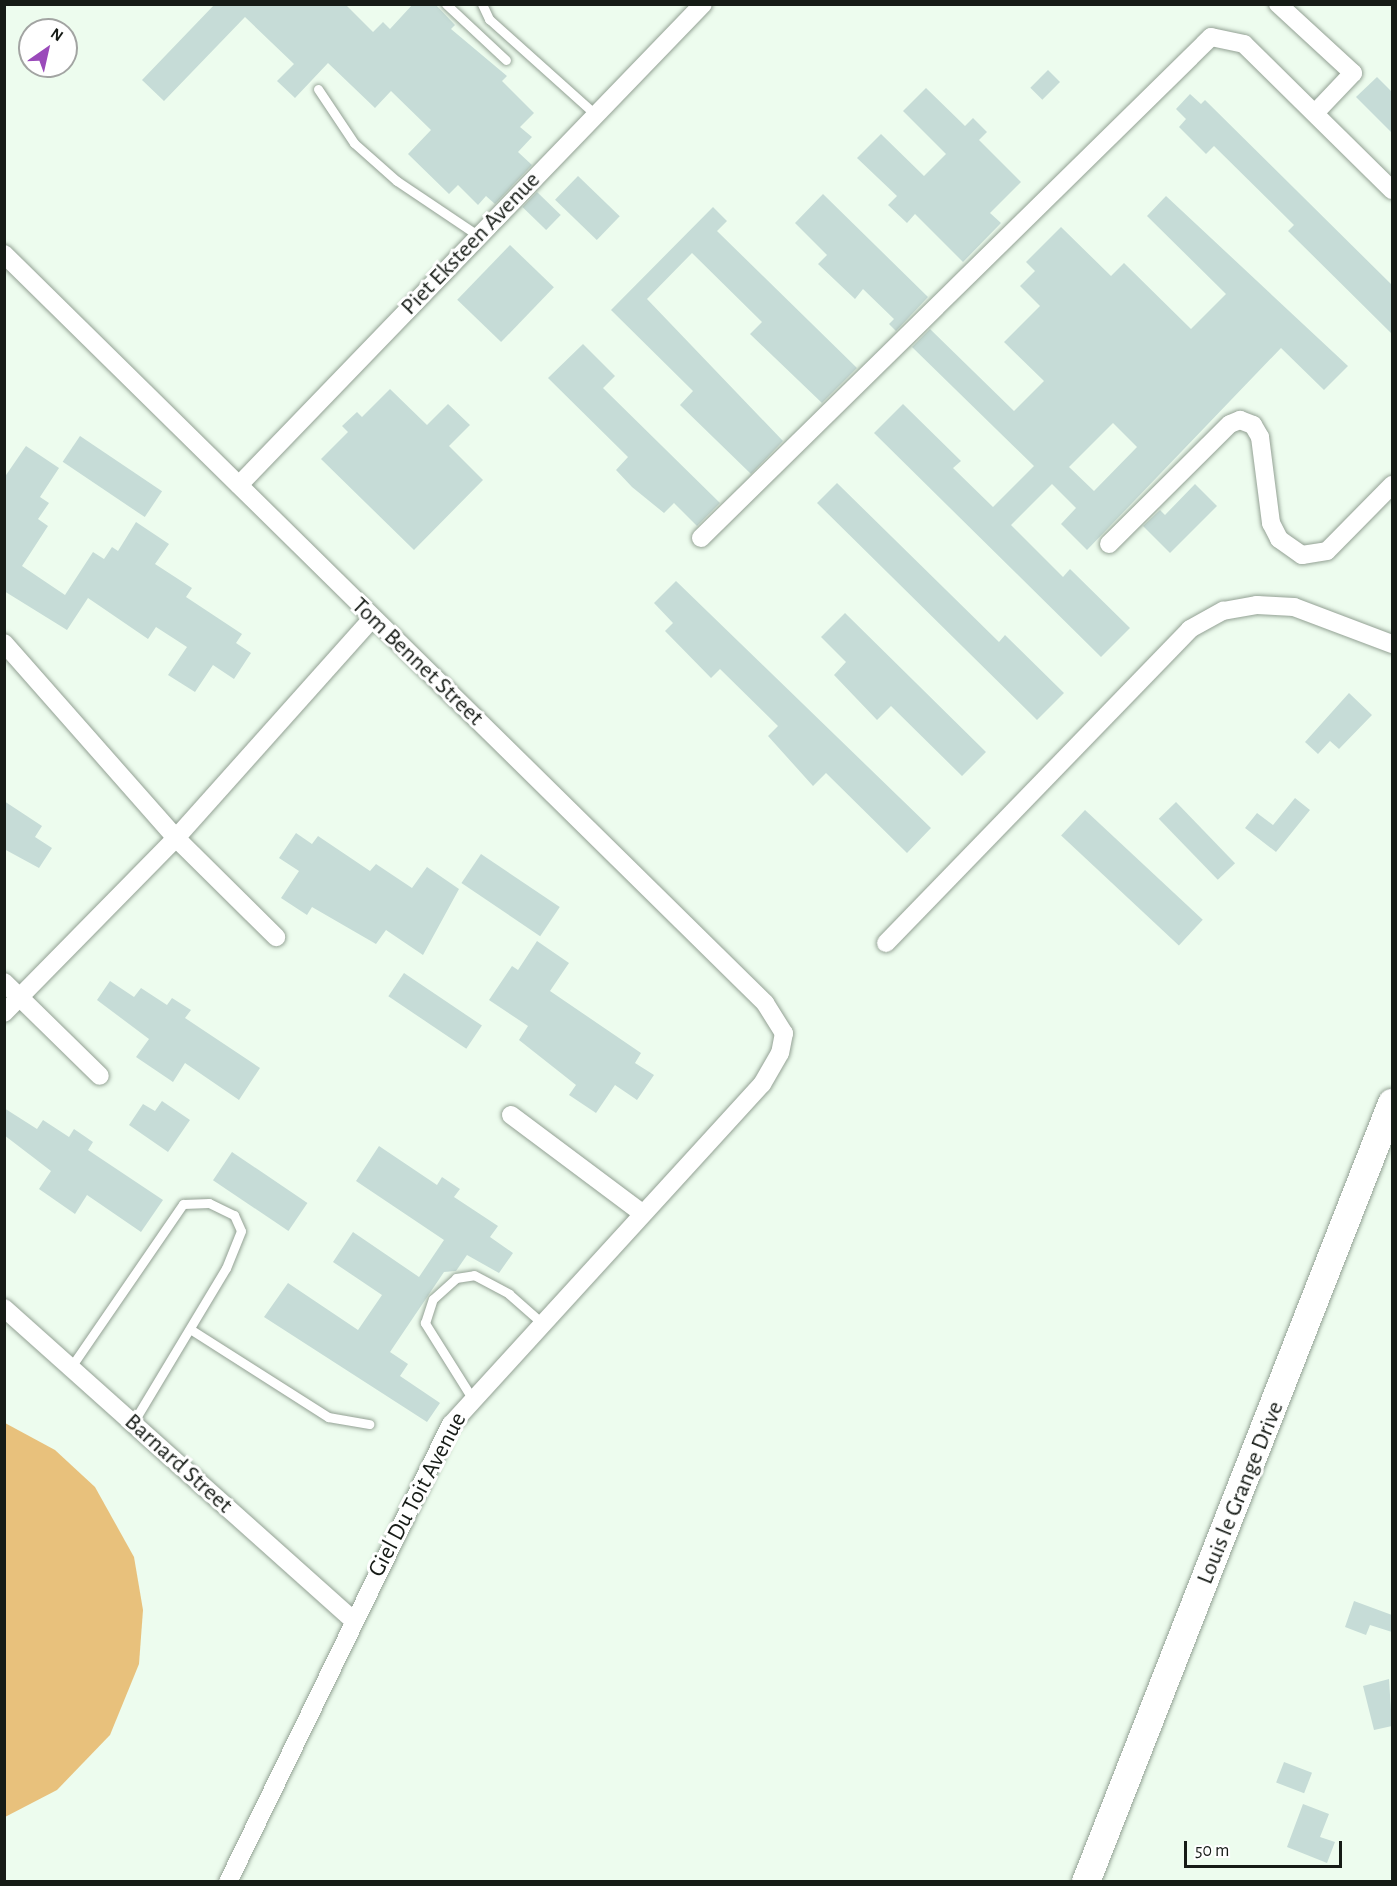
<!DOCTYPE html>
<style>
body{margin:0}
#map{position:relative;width:1397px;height:1886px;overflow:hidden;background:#edfcee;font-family:"Alegreya Sans",sans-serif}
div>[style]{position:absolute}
.green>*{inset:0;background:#e8c17c}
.building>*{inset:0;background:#c6dcd7;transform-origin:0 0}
.roads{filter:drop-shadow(0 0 2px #93a194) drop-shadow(0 0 2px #93a194)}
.lane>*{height:9px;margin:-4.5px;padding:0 4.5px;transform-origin:4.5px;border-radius:4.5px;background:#fff}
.street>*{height:18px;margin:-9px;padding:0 9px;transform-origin:9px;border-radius:9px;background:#fff}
.primary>*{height:28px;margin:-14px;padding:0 14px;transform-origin:14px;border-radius:14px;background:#fff}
span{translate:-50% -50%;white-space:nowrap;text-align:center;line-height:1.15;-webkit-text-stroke:6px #fff;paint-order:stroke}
.street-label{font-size:24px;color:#161b16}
.frame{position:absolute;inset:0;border:6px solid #161b16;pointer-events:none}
.north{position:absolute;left:18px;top:18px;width:60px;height:60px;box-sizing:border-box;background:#fff;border:2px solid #a2a4a2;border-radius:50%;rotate:34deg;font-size:16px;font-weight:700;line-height:24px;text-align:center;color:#161b16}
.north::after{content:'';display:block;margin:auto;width:21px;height:27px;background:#9a4aba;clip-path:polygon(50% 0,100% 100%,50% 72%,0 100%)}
.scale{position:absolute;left:1184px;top:1841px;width:158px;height:27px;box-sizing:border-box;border:3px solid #161b16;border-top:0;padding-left:8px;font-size:18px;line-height:21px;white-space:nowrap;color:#161b16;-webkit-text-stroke:4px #fff;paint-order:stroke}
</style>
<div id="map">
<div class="green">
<i style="clip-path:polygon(5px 1423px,55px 1450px,95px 1487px,134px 1557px,143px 1610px,139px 1664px,110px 1735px,57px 1790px,5px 1817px)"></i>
</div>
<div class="building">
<i style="clip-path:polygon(215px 4px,345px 4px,373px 32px,383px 22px,390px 29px,413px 4px,435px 4px,455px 25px,451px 29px,507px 76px,502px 81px,534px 113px,520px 127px,532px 137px,518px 152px,532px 165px,495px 204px,486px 196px,478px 205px,458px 185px,449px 194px,408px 154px,431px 130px,391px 91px,375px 108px,328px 63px,295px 98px,277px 81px,294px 64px,245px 17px,164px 101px,142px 80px)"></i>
<i style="left:1048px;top:70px;width:17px;height:25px;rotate:45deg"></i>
<i style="clip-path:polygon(1377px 77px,1392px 92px,1392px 133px,1356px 97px)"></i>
<i style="clip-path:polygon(926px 88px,965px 126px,973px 118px,987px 132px,979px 140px,1021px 182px,990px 213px,1001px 223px,963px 262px,915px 214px,907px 223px,888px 205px,897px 196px,857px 158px,881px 134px,924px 176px,946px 154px,903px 111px)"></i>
<i style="clip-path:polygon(1190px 94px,1201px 104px,1205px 100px,1392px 285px,1392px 334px,1288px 231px,1294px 225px,1214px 146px,1206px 154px,1179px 127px,1186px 119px,1176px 109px)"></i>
<i style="left:578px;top:176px;width:58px;height:33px;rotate:44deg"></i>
<i style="left:537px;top:192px;width:33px;height:21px;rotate:44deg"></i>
<i style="clip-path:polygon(823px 194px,928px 297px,896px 331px,889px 324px,894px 319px,863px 289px,855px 299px,818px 264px,827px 255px,795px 223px)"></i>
<i style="clip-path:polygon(evenodd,1166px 196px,1348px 366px,1324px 390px,1281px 348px,1087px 550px,1061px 524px,1076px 508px,1052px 484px,1011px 525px,1063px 577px,1070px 569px,1130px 628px,1101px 657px,874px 433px,903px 404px,961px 461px,953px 468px,993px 507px,1034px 466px,912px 347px,930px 329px,1014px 411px,1044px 381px,1004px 342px,1040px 306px,1020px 286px,1035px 271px,1026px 262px,1061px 227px,1111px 276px,1124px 263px,1191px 329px,1226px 294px,1147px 216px,1166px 196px,1113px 423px,1137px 447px,1094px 491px,1069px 467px,1113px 423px)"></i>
<i style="clip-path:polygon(713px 207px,727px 221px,717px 231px,857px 368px,822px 403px,750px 334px,762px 322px,692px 253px,647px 299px,783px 441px,751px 474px,680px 405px,693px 391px,611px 310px)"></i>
<i style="left:510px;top:245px;width:61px;height:76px;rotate:44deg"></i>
<i style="clip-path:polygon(583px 344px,615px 376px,603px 388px,720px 503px,697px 526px,674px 503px,664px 513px,632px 487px,616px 470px,628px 457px,548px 378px)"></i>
<i style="clip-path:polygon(390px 389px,427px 425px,448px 404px,470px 425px,449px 446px,483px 480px,414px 550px,321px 459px,348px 432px,342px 426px,357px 412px,362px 417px)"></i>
<i style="left:80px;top:436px;width:99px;height:31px;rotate:34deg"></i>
<i style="clip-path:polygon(26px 446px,59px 468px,40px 497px,49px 503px,38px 519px,48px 526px,22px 566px,65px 595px,93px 552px,104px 559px,112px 547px,118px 551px,136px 522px,169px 544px,155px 564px,192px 588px,186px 597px,242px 634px,236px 643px,251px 653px,234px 679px,213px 665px,195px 692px,168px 675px,187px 647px,156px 627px,148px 639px,88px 598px,67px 630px,4px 591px,4px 478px)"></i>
<i style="clip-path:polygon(837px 483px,999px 642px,1005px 635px,1064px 693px,1037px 720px,817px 503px)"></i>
<i style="clip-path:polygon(1195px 484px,1217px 506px,1170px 553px,1143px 526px,1160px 510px,1165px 515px)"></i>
<i style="clip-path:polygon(676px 581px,931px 828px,907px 853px,826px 773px,813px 786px,768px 736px,778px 726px,720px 669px,711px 678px,665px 631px,673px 623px,654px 603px)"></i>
<i style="clip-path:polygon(845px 613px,986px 752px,962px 776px,891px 706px,877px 720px,834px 675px,846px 662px,821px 637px)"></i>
<i style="clip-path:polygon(1349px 693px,1372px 715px,1339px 749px,1330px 741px,1318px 754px,1305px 742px)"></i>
<i style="clip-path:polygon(1295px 798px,1310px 810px,1276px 852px,1245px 828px,1257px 813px,1273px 825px)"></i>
<i style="clip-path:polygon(4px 801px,42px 826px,35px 837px,52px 848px,39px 868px,4px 849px)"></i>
<i style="left:1176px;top:802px;width:85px;height:24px;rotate:46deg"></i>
<i style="left:1085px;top:810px;width:161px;height:35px;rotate:43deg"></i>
<i style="clip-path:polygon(296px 833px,312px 844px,318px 836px,370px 871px,376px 864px,412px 888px,427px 867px,459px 889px,423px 955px,386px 930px,376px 944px,312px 907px,307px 915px,281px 898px,299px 871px,279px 858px)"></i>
<i style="left:481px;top:854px;width:95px;height:35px;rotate:34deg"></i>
<i style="clip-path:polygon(537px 941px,569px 963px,550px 991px,641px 1053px,635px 1063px,654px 1075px,637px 1100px,615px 1085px,596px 1113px,569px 1095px,576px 1085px,519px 1040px,528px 1026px,489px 1000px,512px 966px,518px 970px)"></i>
<i style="left:404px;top:973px;width:94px;height:28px;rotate:34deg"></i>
<i style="clip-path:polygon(110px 981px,134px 997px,141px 988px,167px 1005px,172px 998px,191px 1010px,185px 1018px,260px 1068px,239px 1100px,185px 1063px,173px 1082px,136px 1057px,149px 1039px,97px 1000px)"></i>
<i style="clip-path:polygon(162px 1101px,190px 1120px,168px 1152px,129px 1125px,143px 1104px,155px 1111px)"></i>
<i style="clip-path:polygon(4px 1108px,37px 1129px,43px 1120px,69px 1137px,74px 1129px,93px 1142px,88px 1150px,163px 1200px,141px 1232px,87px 1195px,75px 1214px,39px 1189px,51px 1171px,4px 1135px)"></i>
<i style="clip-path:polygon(379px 1146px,437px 1185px,442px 1177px,460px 1189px,454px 1197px,498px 1226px,490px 1237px,513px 1253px,499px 1273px,467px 1255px,456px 1271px,444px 1272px,390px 1352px,408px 1364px,400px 1376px,440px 1403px,427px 1422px,264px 1317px,288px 1283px,358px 1330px,382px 1295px,333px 1262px,353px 1232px,419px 1277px,444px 1240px,356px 1181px)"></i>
<i style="left:232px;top:1152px;width:91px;height:34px;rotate:34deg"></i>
<i style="clip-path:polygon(1354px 1601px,1392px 1615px,1392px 1632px,1370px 1625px,1366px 1635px,1345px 1627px)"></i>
<i style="clip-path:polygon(1389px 1679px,1392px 1726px,1374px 1730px,1363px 1686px)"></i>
<i style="left:1284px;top:1762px;width:30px;height:22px;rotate:21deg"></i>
<i style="clip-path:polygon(1303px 1804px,1329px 1814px,1320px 1837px,1335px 1842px,1327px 1863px,1287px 1847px)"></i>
</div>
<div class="roads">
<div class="lane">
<i style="left:446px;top:4px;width:82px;rotate:43deg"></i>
<i style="left:482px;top:4px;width:17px;rotate:65deg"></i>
<i style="left:489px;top:19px;width:144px;rotate:41.9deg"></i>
<i style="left:318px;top:89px;width:65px;rotate:56.3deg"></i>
<i style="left:354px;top:143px;width:57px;rotate:41.5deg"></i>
<i style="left:397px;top:181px;width:99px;rotate:33.9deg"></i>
<i style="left:190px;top:1329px;width:164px;rotate:32.5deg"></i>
<i style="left:328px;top:1417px;width:42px;rotate:9.7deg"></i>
<i style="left:71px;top:1367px;width:198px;rotate:-55.5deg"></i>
<i style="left:183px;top:1204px;width:26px;rotate:-2deg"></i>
<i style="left:209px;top:1203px;width:28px;rotate:26deg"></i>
<i style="left:234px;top:1215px;width:17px;rotate:66deg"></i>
<i style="left:241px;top:1231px;width:40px;rotate:112deg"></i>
<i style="left:226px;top:1268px;width:181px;rotate:121deg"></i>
<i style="left:472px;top:1398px;width:89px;rotate:-122.1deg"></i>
<i style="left:425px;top:1323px;width:25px;rotate:-72deg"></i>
<i style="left:433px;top:1299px;width:31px;rotate:-42deg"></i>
<i style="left:456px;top:1278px;width:18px;rotate:-9deg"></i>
<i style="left:474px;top:1275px;width:40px;rotate:28deg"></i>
<i style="left:509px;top:1294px;width:44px;rotate:41.3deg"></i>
</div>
<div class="street">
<i style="left:1278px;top:4px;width:102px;rotate:42.6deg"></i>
<i style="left:1353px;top:73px;width:54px;rotate:133.5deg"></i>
<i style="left:4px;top:254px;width:1068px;rotate:44.54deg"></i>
<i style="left:765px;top:1003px;width:36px;rotate:58deg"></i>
<i style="left:784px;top:1033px;width:20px;rotate:101deg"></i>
<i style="left:780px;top:1053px;width:36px;rotate:120deg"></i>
<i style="left:762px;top:1084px;width:461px;rotate:132.4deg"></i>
<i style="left:451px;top:1424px;width:509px;rotate:115.96deg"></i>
<i style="left:239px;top:485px;width:668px;rotate:-46.03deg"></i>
<i style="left:701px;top:538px;width:715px;rotate:-44.49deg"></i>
<i style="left:1211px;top:37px;width:34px;rotate:12deg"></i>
<i style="left:1244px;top:44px;width:208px;rotate:44.6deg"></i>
<i style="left:1109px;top:544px;width:170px;rotate:-44.8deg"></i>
<i style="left:1230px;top:424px;width:11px;rotate:-22deg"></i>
<i style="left:1240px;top:420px;width:14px;rotate:21deg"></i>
<i style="left:1253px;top:425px;width:14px;rotate:60deg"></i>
<i style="left:1260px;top:437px;width:87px;rotate:82.7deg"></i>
<i style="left:1271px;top:523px;width:18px;rotate:63deg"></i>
<i style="left:1279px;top:539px;width:28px;rotate:35deg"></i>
<i style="left:1302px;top:555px;width:25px;rotate:-9deg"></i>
<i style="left:1327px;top:551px;width:93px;rotate:-45.4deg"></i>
<i style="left:4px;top:643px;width:260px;rotate:48.6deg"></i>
<i style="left:176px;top:838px;width:141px;rotate:44.7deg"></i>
<i style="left:886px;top:943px;width:437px;rotate:-45.9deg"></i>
<i style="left:1190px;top:629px;width:38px;rotate:-29deg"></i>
<i style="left:1223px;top:611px;width:35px;rotate:-10deg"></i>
<i style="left:1257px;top:605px;width:37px;rotate:3deg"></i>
<i style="left:1294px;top:607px;width:105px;rotate:20.7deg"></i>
<i style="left:4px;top:982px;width:134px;rotate:44.4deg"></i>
<i style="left:4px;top:1013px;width:245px;rotate:-45.5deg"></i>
<i style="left:176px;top:838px;width:294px;rotate:-48.2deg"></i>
<i style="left:511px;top:1115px;width:164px;rotate:36.8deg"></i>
<i style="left:4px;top:1308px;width:467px;rotate:41.8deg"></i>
</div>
<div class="primary">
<i style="left:1086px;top:1882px;width:837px;rotate:-68.55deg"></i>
</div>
</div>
<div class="street-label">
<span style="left:471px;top:244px;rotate:-46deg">Piet Eksteen Avenue</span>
<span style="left:417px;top:662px;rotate:44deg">Tom Bennet Street</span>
<span style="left:178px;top:1464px;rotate:42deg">Barnard Street</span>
<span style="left:1241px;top:1493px;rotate:-68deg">Louis le Grange Drive</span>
<span style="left:418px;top:1495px;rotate:-62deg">Giel Du Toit Avenue</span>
</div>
<div class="frame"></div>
<div class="north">N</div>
<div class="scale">50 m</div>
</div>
